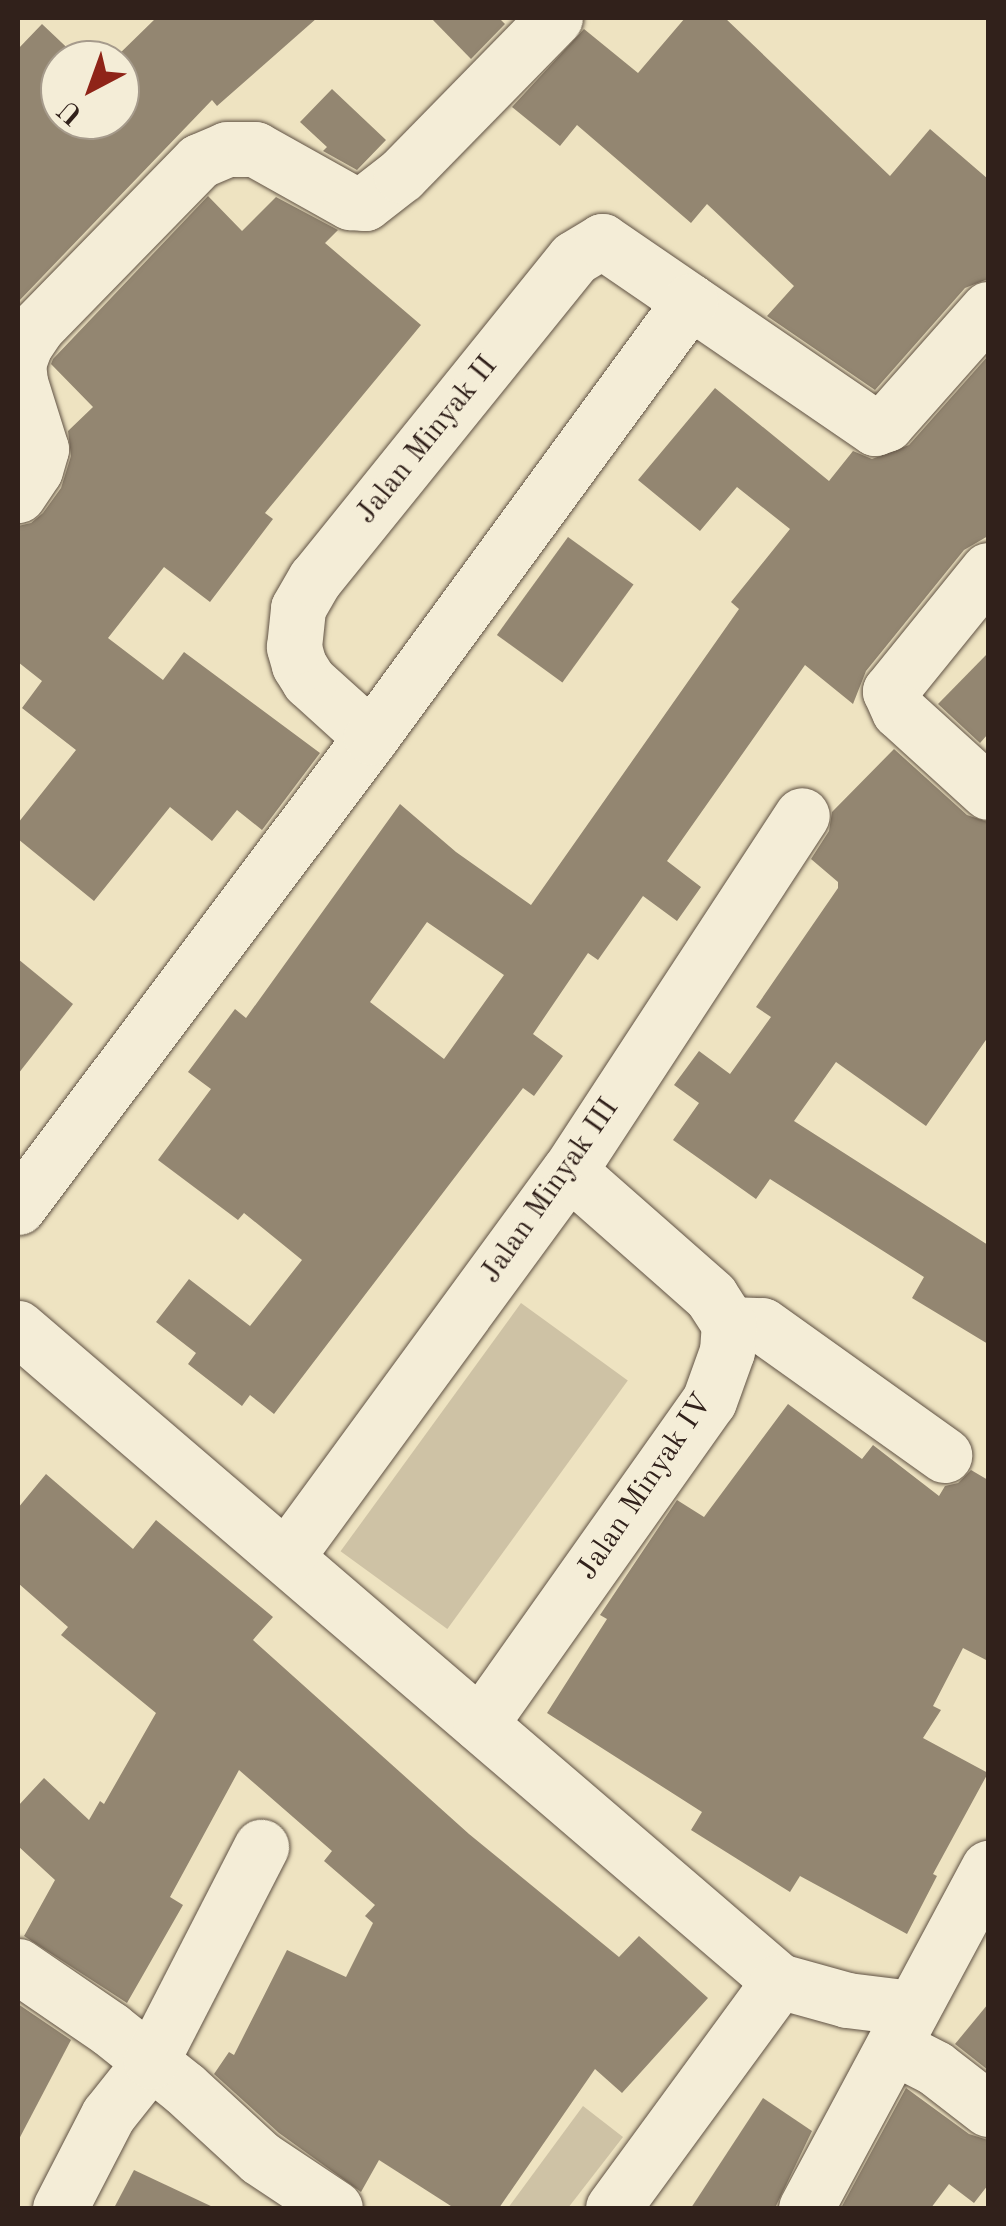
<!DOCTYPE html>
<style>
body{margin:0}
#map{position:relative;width:1006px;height:2226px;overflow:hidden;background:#eee3c1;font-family:"Old Standard TT",serif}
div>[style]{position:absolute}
.green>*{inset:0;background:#cec2a5;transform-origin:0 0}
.building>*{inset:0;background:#938671;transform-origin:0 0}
.roads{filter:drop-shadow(0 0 2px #605244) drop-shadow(0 0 2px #605244)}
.minor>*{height:55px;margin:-27.5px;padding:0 27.5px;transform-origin:27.5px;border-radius:27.5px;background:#f4edd7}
span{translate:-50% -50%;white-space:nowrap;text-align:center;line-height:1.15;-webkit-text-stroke:8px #f4edd7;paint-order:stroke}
.street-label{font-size:30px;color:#31211b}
.frame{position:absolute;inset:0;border:20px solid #31211b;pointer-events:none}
.north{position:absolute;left:40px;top:40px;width:100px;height:100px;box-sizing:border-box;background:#f4edd7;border:2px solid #a69b8c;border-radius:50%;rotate:221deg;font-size:28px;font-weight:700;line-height:40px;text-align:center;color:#31211b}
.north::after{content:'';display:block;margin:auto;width:35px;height:45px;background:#8f2418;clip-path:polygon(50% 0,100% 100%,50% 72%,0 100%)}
</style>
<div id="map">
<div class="green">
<i style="left:521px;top:1303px;width:132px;height:307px;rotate:36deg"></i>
<i style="clip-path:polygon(583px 2106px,623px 2137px,568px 2208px,508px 2208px)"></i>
</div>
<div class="building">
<i style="clip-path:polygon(156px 18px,317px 18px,217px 106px,212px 100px,18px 302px,18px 49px,42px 24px,80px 60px,60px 60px,60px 120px,120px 120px,120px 60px,113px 60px)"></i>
<i style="clip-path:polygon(431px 18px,499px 18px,505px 24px,471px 59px)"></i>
<i style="clip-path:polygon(685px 18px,725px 18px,890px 176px,930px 129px,988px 179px,988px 279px,965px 288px,875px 390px,767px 316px,794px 286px,707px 204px,691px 223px,577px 125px,560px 146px,512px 107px,584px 29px,638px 73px)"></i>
<i style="clip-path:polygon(332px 89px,386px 140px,357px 170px,323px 151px,327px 147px,300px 122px)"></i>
<i style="clip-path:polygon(208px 196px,242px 231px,276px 197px,338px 230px,325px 243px,421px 325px,265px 513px,273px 519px,210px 602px,164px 567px,108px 638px,163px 680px,184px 652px,320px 753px,262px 830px,237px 810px,212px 841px,170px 807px,94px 901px,18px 839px,18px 823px,76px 750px,22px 708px,42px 681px,18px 662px,18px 526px,31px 523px,43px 513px,61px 488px,71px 456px,68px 431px,93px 407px,51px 364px,53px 359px)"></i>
<i style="clip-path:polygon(evenodd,988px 356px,988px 536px,964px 550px,866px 671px,853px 704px,805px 665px,667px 861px,701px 887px,677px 921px,643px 896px,598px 960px,588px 953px,533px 1034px,563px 1056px,534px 1096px,523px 1088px,274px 1414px,250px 1395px,242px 1406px,188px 1364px,196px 1353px,156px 1322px,189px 1279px,250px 1326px,302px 1260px,244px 1213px,238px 1220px,158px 1160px,211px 1089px,188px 1072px,235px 1009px,246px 1018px,400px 804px,456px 852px,531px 905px,739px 609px,731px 602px,790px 529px,737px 487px,700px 531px,638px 480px,715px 388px,829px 481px,853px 451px,872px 459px,909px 445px,988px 356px,427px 922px,504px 975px,444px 1059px,370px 1002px,427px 922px)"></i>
<i style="left:568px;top:537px;width:81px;height:121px;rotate:36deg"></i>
<i style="clip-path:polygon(988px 653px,988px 734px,980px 743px,938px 704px)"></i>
<i style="clip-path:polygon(894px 749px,967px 815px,988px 822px,988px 1037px,926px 1126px,836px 1062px,794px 1121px,988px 1245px,988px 1344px,912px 1298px,924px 1277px,770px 1179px,756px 1199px,673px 1140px,699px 1103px,674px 1085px,699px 1051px,730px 1074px,771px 1017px,756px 1007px,838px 888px,838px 882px,811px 859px,829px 831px,832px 812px)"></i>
<i style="clip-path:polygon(18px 959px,73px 1004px,18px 1074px)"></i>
<i style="clip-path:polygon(788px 1404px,862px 1459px,873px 1445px,939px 1496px,945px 1486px,958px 1483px,971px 1470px,988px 1480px,988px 1661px,963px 1648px,933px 1706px,941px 1710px,923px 1738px,988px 1773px,933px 1874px,937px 1876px,907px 1934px,800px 1876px,790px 1892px,691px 1830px,702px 1812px,547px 1713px,607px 1619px,600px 1615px,677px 1500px,704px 1517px)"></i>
<i style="clip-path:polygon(46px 1474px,133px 1549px,156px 1520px,273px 1617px,253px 1640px,469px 1834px,619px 1957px,639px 1936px,708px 1998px,622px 2093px,595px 2069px,499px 2208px,454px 2208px,379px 2160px,361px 2192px,279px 2133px,214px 2074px,229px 2052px,234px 2055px,287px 1950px,346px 1977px,373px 1923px,365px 1916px,375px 1905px,324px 1861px,332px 1851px,239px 1770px,170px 1897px,183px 1905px,127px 2003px,24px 1936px,55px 1880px,18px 1846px,18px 1806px,44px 1778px,89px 1820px,100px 1801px,104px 1804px,156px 1713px,61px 1635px,68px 1627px,18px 1583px,18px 1508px)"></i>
<i style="clip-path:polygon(18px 2004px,71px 2040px,18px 2141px)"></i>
<i style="clip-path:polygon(988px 2004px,988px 2070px,955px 2044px)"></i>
<i style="clip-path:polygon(906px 2088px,969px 2134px,988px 2140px,988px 2185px,974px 2203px,949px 2184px,931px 2208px,841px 2208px)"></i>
<i style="clip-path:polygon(763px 2098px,812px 2131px,775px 2208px,691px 2208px)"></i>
<i style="clip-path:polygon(134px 2170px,215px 2208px,114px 2208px)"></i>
</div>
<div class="roads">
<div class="minor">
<i style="left:18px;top:495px;width:30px;rotate:-56deg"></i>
<i style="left:35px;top:470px;width:22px;rotate:-74deg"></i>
<i style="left:41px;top:449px;width:70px;rotate:-107.4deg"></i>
<i style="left:20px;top:382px;width:18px;rotate:-96deg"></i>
<i style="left:18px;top:364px;width:20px;rotate:-70deg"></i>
<i style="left:25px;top:345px;width:22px;rotate:-56deg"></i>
<i style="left:37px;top:327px;width:232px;rotate:-45.7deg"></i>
<i style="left:199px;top:161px;width:30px;rotate:-23deg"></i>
<i style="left:227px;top:149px;width:28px"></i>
<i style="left:255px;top:149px;width:109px;rotate:29.2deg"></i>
<i style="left:350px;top:202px;width:15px;rotate:4deg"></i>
<i style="left:365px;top:203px;width:46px;rotate:-37.9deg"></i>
<i style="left:401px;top:175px;width:220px;rotate:-45.6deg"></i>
<i style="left:988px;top:570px;width:156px;rotate:129deg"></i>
<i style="left:890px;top:691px;width:22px;rotate:66deg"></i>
<i style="left:899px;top:711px;width:120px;rotate:42.3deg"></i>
<i style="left:371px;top:737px;width:84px;rotate:-137.9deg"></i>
<i style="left:309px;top:681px;width:19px;rotate:-122deg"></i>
<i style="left:299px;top:665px;width:19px;rotate:-106deg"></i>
<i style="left:294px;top:647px;width:39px;rotate:-84deg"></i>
<i style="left:298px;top:608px;width:34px;rotate:-60deg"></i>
<i style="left:315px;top:579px;width:412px;rotate:-51.1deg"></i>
<i style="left:574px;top:258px;width:33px;rotate:-31deg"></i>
<i style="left:602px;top:241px;width:331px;rotate:34.4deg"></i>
<i style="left:875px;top:428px;width:12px;rotate:-20deg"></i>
<i style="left:886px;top:424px;width:154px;rotate:-48.4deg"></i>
<i style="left:18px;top:1207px;width:588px;rotate:-53.09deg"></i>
<i style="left:371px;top:737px;width:540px;rotate:-53.81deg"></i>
<i style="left:729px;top:1324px;width:33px;rotate:2deg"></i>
<i style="left:762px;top:1325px;width:224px;rotate:35.5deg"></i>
<i style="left:18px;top:1328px;width:1003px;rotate:40.63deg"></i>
<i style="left:779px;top:1981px;width:71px;rotate:15.6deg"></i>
<i style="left:847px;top:2000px;width:65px;rotate:7deg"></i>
<i style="left:286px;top:1557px;width:479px;rotate:-53.8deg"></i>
<i style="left:569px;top:1171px;width:425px;rotate:-56.8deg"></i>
<i style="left:480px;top:1724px;width:396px;rotate:-54.7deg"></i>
<i style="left:709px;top:1401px;width:53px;rotate:-70.2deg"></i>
<i style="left:727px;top:1351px;width:27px;rotate:-86deg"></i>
<i style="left:729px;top:1324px;width:33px;rotate:-123deg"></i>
<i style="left:711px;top:1296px;width:189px;rotate:-138.6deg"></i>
<i style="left:18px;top:1966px;width:112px;rotate:34.4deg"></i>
<i style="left:110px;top:2029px;width:95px;rotate:38.6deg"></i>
<i style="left:184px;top:2088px;width:103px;rotate:42.6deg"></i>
<i style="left:260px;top:2158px;width:90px;rotate:33.7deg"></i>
<i style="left:896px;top:2048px;width:44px;rotate:27.1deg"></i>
<i style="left:935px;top:2068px;width:67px;rotate:37.7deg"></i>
<i style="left:60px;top:2208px;width:105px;rotate:-62.7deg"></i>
<i style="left:108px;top:2115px;width:69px;rotate:-51.5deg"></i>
<i style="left:151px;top:2061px;width:241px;rotate:-62.8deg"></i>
<i style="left:613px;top:2208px;width:281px;rotate:-53.8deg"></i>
<i style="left:806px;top:2208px;width:386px;rotate:-61.8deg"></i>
</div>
</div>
<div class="street-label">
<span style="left:427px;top:440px;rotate:-51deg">Jalan Minyak II</span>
<span style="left:550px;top:1191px;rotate:-55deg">Jalan Minyak III</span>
<span style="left:645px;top:1487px;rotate:-56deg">Jalan Minyak IV</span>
</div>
<div class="frame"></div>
<div class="north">U</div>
</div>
